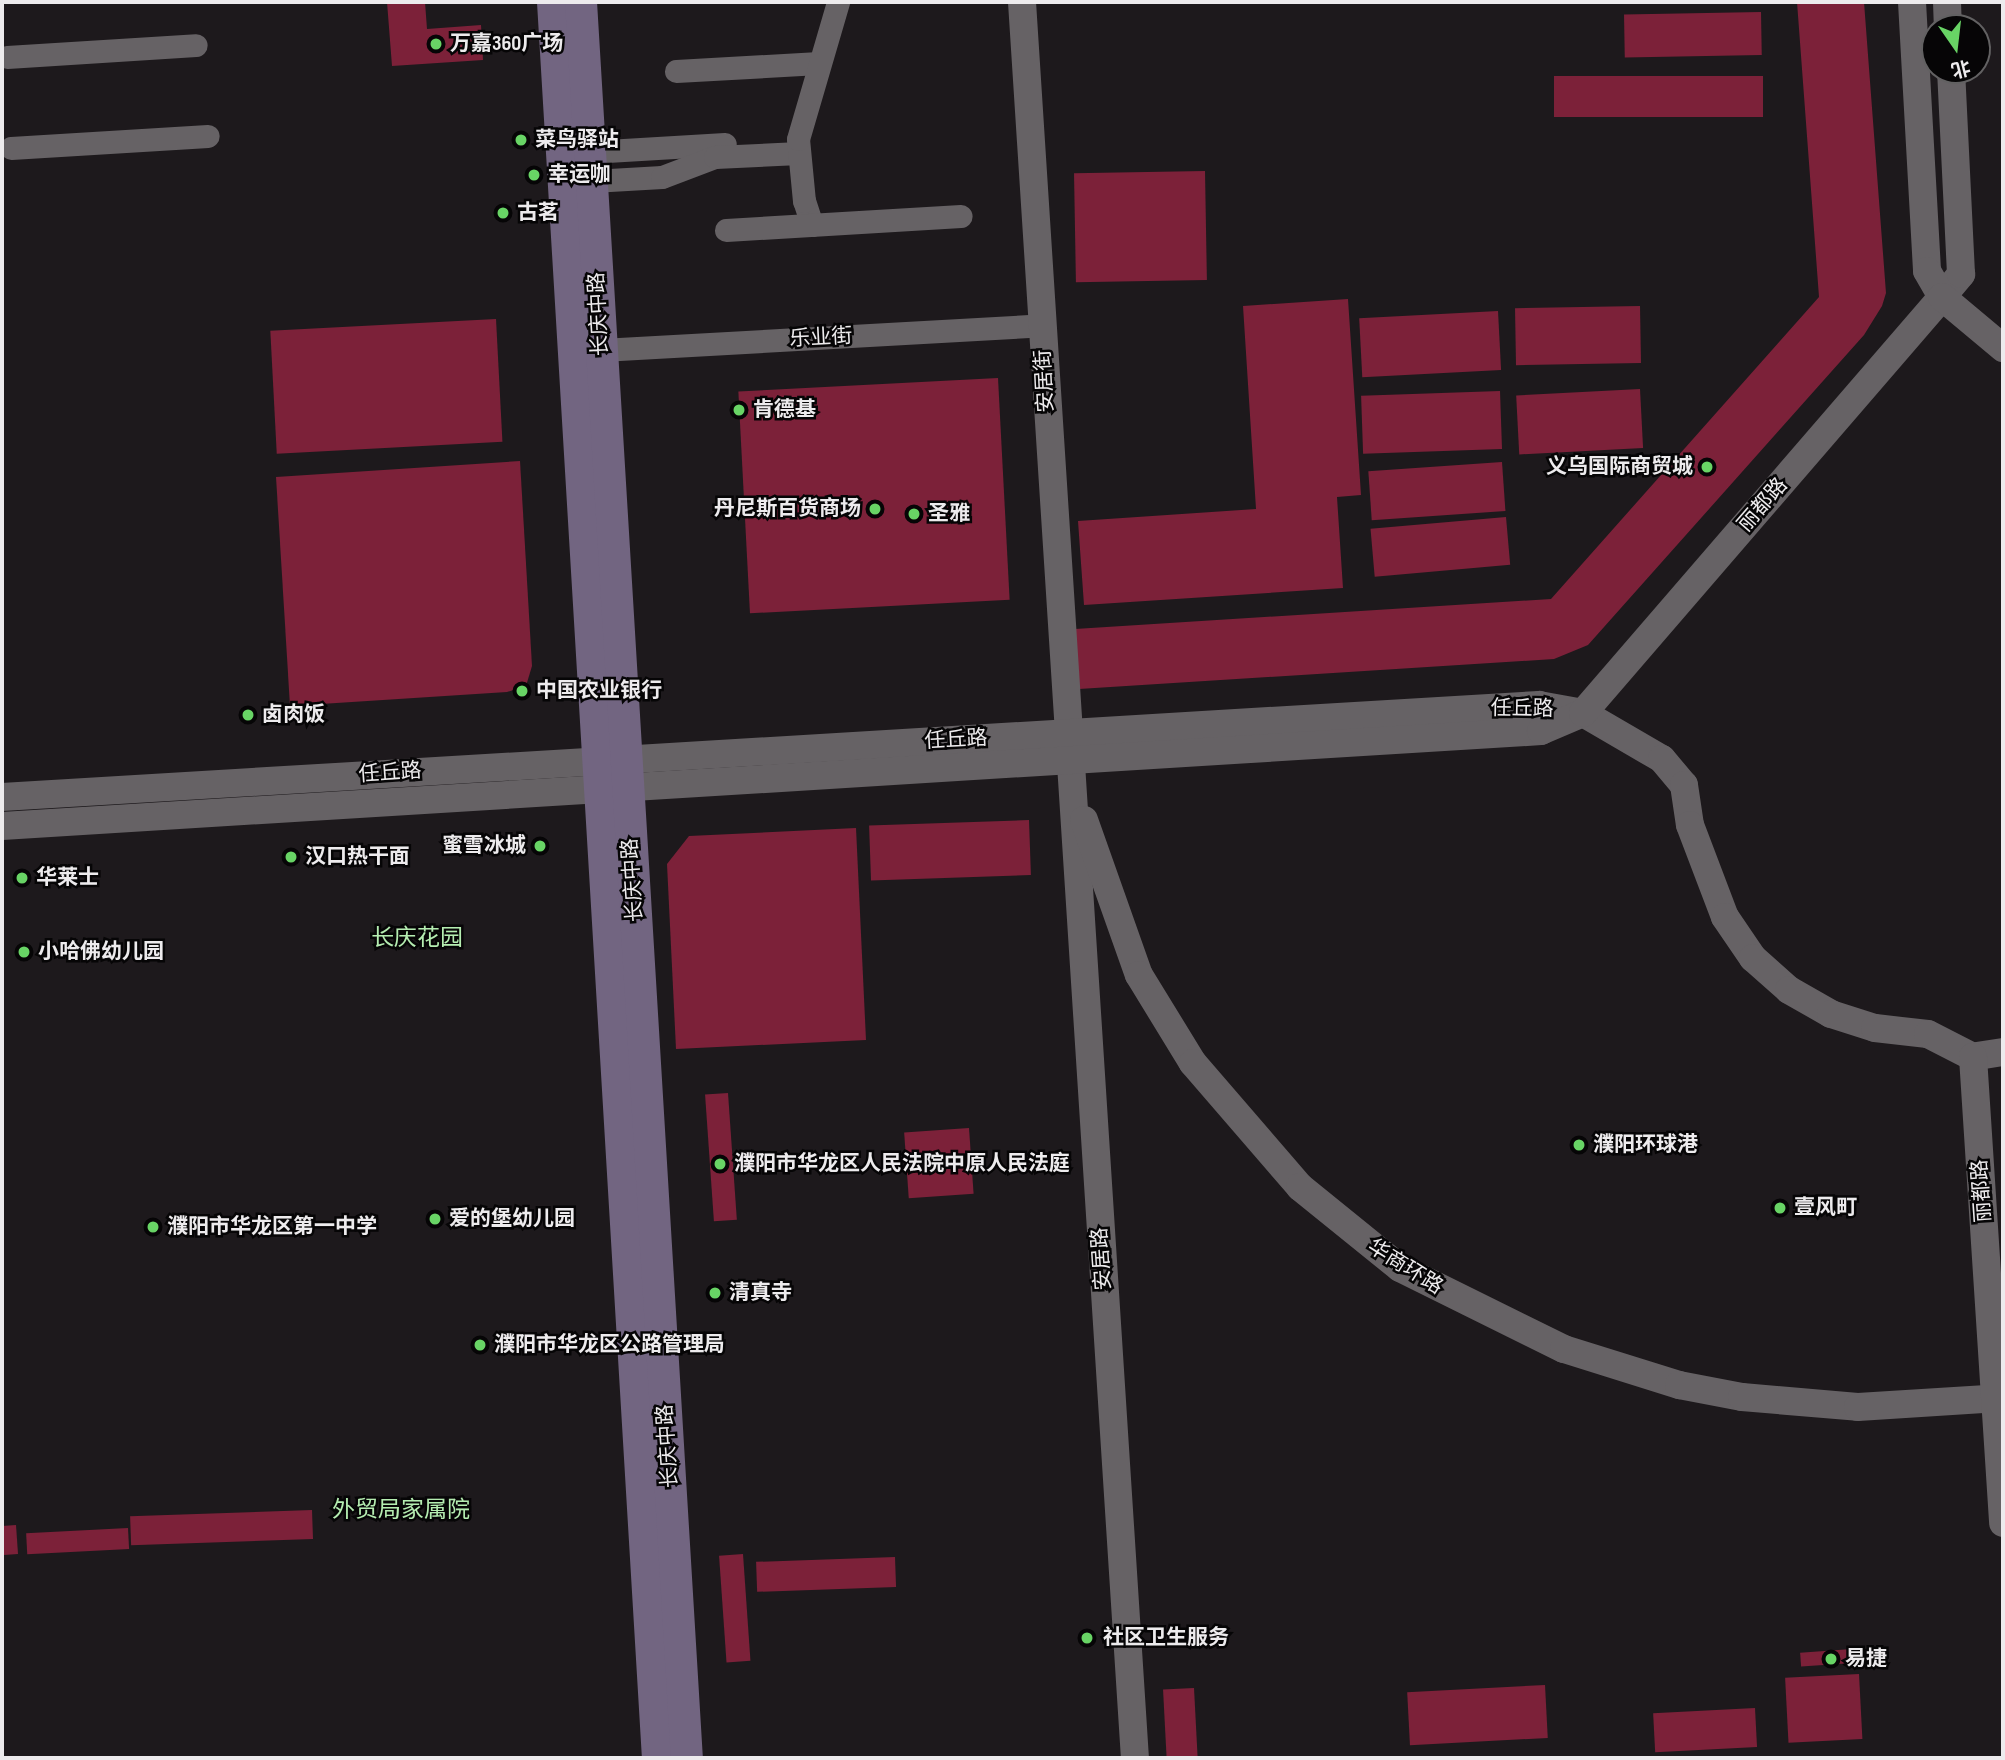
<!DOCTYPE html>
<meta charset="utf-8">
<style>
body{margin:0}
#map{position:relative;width:2005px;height:1760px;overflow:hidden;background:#1d191c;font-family:"Sofia Sans Condensed","Noto Sans SC",sans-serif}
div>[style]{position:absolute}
.building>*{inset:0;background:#7c2139;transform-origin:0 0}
.minor>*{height:23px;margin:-11.5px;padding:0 11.5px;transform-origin:11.5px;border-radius:11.5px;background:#666265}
.tertiary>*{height:28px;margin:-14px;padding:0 14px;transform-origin:14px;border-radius:14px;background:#666265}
.secondary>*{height:32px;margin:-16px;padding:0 16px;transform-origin:16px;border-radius:16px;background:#726581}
.dots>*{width:19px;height:19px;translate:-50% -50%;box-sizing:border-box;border:4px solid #060506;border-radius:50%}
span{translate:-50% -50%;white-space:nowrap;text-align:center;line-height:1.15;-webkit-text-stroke:5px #060506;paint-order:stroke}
.poi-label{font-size:21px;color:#edebed;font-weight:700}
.left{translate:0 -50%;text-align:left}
.right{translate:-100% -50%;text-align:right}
.street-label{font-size:21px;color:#edebed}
.neighbourhood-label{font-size:23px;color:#b5edb1}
.frame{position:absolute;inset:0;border:4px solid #edebed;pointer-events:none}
.north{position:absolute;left:1921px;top:14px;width:70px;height:70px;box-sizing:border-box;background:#060506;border:2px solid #626162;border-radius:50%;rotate:166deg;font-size:19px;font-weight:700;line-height:28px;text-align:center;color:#edebed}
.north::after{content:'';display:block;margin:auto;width:24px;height:32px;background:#68d465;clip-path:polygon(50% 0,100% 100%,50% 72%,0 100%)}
</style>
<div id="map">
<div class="building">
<i style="clip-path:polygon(387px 2px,425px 2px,427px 29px,481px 25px,483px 60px,392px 66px)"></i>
<i style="clip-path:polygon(1797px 2px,1864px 2px,1886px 293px,1882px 306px,1864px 335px,1588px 645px,1554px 659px,1079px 689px,1075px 629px,1551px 599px,1819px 297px)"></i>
<i style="left:1761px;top:12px;width:43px;height:137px;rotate:89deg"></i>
<i style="left:1763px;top:76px;width:41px;height:209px;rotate:90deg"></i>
<i style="left:1205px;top:171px;width:109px;height:131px;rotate:89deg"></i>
<i style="clip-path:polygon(1348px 299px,1361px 495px,1337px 497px,1343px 588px,1084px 605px,1078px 521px,1256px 509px,1243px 306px)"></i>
<i style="left:1640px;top:306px;width:57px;height:125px;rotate:89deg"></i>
<i style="left:1498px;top:311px;width:59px;height:139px;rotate:87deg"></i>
<i style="left:496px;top:319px;width:123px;height:226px;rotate:87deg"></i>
<i style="left:998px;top:378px;width:222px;height:260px;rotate:87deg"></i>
<i style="left:1640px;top:389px;width:59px;height:124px;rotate:87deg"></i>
<i style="left:1500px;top:391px;width:58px;height:139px;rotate:88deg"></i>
<i style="clip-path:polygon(520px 461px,532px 666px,526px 686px,507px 692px,290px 706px,276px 477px)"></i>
<i style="left:1502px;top:462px;width:49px;height:134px;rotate:86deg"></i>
<i style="left:1506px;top:517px;width:48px;height:136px;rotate:85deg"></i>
<i style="left:1029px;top:820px;width:55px;height:160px;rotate:88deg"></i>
<i style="clip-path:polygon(856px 828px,866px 1040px,676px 1049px,667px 864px,689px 836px)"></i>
<i style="left:728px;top:1093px;width:127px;height:23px;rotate:86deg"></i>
<i style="left:969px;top:1128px;width:66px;height:65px;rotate:86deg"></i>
<i style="left:312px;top:1510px;width:29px;height:182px;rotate:88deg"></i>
<i style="left:16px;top:1525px;width:29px;height:14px;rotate:86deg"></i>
<i style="left:128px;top:1528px;width:21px;height:102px;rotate:87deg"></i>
<i style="left:743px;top:1554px;width:107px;height:24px;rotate:86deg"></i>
<i style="left:895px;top:1557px;width:30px;height:139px;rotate:88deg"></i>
<i style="left:1852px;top:1649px;width:14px;height:52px;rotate:86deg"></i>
<i style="left:1859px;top:1674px;width:65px;height:74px;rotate:87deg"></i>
<i style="left:1545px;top:1685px;width:53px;height:138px;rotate:87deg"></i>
<i style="left:1194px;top:1688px;width:70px;height:31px;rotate:87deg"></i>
<i style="left:1755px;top:1708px;width:39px;height:102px;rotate:87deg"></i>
</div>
<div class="minor">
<i style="left:7px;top:57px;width:189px;rotate:-3.6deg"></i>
<i style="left:676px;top:71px;width:143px;rotate:-3.2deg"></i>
<i style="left:11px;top:148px;width:197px;rotate:-3.5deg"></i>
<i style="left:590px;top:152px;width:135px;rotate:-3.4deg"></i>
<i style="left:592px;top:181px;width:70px;rotate:-3.3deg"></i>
<i style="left:662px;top:177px;width:57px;rotate:-20.7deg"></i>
<i style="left:715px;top:157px;width:84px;rotate:-2.7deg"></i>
<i style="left:812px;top:225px;width:25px;rotate:-108deg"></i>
<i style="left:804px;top:201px;width:62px;rotate:-95.5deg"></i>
<i style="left:798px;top:139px;width:143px;rotate:-73.7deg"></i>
<i style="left:726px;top:230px;width:235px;rotate:-3.4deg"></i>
<i style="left:601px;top:350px;width:442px;rotate:-3.2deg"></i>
</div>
<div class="tertiary">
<i style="left:1022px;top:2px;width:1760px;rotate:86.32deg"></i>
<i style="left:1912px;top:2px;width:269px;rotate:86.8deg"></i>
<i style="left:1927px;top:271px;width:30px;rotate:60deg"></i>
<i style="left:1942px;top:297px;width:30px;rotate:-50deg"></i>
<i style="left:1961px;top:274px;width:204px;rotate:-92.8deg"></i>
<i style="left:1947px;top:2px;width:26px;rotate:88deg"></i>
<i style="left:2px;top:797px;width:1540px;rotate:-3.43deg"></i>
<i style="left:1539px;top:705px;width:45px;rotate:10.3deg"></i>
<i style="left:1583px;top:713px;width:91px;rotate:30.2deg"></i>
<i style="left:1662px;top:759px;width:34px;rotate:50deg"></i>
<i style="left:1684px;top:785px;width:40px;rotate:81.5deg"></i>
<i style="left:1690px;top:825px;width:98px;rotate:69.2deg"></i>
<i style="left:1725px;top:917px;width:50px;rotate:55.7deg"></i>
<i style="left:1753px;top:958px;width:48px;rotate:41.6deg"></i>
<i style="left:1789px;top:990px;width:48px;rotate:29.7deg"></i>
<i style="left:1831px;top:1014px;width:46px;rotate:17.7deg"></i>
<i style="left:1875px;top:1028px;width:53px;rotate:6.5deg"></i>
<i style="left:1928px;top:1034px;width:51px;rotate:27.1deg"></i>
<i style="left:1084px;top:820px;width:164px;rotate:70.5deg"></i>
<i style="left:1139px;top:975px;width:103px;rotate:58.5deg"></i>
<i style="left:1193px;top:1063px;width:164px;rotate:49.2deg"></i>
<i style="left:1300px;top:1187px;width:129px;rotate:39deg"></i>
<i style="left:1400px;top:1268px;width:183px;rotate:26.3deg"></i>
<i style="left:1564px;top:1349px;width:121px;rotate:17.4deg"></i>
<i style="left:1679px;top:1385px;width:64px;rotate:10.8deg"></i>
<i style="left:1742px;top:1397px;width:116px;rotate:4.9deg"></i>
<i style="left:1858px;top:1407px;width:145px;rotate:-3.6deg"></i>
<i style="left:2px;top:826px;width:1542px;rotate:-3.53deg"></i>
<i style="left:1541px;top:731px;width:46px;rotate:-23.2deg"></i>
<i style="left:1583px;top:713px;width:549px;rotate:-49.21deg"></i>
<i style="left:1942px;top:297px;width:80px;rotate:39.9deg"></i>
<i style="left:2003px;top:1052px;width:30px;rotate:171deg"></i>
<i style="left:1973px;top:1057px;width:467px;rotate:86.3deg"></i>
</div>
<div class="secondary">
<i style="left:553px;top:2px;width:1759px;rotate:86.58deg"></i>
<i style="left:581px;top:2px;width:1759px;rotate:86.55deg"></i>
</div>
<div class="dots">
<i style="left:436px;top:44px;background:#68d465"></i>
<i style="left:521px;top:140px;background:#68d465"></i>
<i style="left:534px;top:175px;background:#68d465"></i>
<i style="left:503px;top:213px;background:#68d465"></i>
<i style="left:739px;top:410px;background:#68d465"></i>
<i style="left:1707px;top:467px;background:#68d465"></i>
<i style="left:875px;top:509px;background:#68d465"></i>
<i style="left:914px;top:514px;background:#68d465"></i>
<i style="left:522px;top:691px;background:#68d465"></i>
<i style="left:248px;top:715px;background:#68d465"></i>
<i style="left:540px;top:846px;background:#68d465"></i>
<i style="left:291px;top:857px;background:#68d465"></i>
<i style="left:22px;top:878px;background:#68d465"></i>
<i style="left:24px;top:952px;background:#68d465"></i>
<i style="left:1579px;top:1145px;background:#68d465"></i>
<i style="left:720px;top:1164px;background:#68d465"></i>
<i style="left:1780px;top:1208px;background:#68d465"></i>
<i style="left:435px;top:1219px;background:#68d465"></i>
<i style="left:153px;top:1227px;background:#68d465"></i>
<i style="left:715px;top:1293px;background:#68d465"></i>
<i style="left:480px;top:1345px;background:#68d465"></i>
<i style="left:1087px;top:1638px;background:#68d465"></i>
<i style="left:1831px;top:1659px;background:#68d465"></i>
</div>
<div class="poi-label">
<span class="left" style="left:450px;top:44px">万嘉360广场</span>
<span class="left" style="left:535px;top:140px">菜鸟驿站</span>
<span class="left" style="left:548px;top:175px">幸运咖</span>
<span class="left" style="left:517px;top:213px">古茗</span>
<span class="left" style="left:753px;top:410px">肯德基</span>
<span class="right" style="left:1693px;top:467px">义乌国际商贸城</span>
<span class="right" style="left:861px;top:509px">丹尼斯百货商场</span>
<span class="left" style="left:928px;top:514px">圣雅</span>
<span class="left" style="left:536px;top:691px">中国农业银行</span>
<span class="left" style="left:262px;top:715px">卤肉饭</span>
<span class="right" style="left:526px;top:846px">蜜雪冰城</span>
<span class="left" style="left:305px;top:857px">汉口热干面</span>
<span class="left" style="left:36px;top:878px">华莱士</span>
<span class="left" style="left:38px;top:952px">小哈佛幼儿园</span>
<span class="left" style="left:1593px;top:1145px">濮阳环球港</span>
<span class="left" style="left:734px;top:1164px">濮阳市华龙区人民法院中原人民法庭</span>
<span class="left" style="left:1794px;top:1208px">壹风町</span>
<span class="left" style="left:449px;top:1219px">爱的堡幼儿园</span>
<span class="left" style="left:167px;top:1227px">濮阳市华龙区第一中学</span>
<span class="left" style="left:729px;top:1293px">清真寺</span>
<span class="left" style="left:494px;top:1345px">濮阳市华龙区公路管理局</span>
<span class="left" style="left:1103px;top:1638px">社区卫生服务</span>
<span class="left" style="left:1845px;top:1659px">易捷</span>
</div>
<div class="street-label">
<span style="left:599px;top:314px;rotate:-93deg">长庆中路</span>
<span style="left:821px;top:338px;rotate:-3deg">乐业街</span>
<span style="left:1045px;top:381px;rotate:-93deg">安居街</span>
<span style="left:1763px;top:505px;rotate:-49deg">丽都路</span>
<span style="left:1522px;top:709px;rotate:1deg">任丘路</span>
<span style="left:956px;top:740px;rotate:-3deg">任丘路</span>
<span style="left:390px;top:773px;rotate:-4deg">任丘路</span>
<span style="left:633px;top:880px;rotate:-94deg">长庆中路</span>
<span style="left:1982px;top:1191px;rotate:-94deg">丽都路</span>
<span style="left:1102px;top:1259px;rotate:-94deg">安居路</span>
<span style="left:1405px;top:1267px;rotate:32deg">华商环路</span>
<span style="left:668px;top:1446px;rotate:-94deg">长庆中路</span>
</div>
<div class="neighbourhood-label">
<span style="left:417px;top:938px">长庆花园</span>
<span style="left:401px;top:1510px">外贸局家属院</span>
</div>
<div class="frame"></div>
<div class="north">北</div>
</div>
